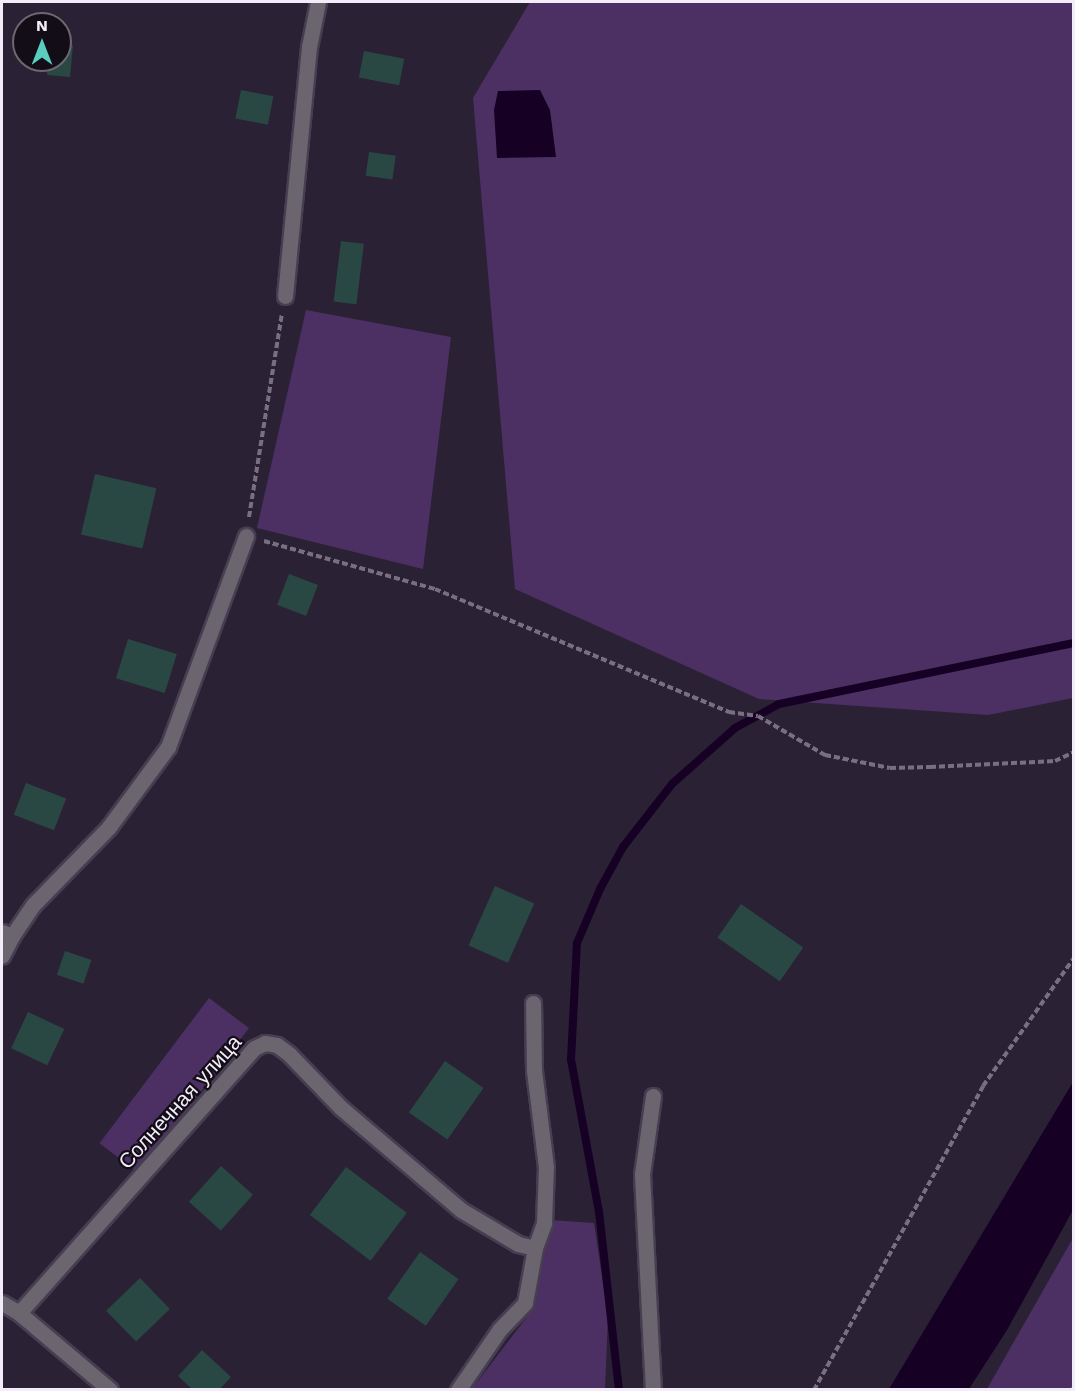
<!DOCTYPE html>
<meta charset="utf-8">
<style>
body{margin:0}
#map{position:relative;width:1075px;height:1391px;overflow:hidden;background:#2b2135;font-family:"Work Sans",sans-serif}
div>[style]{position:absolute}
.green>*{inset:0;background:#4c3063;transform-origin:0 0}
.water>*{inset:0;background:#160125}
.stream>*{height:8px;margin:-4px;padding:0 4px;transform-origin:4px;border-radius:4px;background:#160125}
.building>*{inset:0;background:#294843;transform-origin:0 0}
.path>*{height:4px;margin-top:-2px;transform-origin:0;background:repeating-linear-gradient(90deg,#787081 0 6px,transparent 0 9px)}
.roads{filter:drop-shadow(2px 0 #473e51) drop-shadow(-2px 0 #473e51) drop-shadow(0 2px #473e51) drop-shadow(0 -2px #473e51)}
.minor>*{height:15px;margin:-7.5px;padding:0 7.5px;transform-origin:7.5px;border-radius:7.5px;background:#6a656f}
span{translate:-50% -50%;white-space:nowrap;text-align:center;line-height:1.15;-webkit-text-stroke:4.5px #120d16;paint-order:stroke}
.street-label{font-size:21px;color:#f3edfa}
.frame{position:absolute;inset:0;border:3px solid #f3edfa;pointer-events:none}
.north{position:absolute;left:12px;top:12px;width:60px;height:60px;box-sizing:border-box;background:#120d16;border:2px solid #6c6771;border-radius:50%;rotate:0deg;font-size:16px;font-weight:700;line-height:24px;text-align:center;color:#f3edfa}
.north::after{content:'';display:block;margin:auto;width:21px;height:27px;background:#5acebe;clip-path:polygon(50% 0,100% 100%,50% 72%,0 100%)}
</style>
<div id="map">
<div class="green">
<i style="clip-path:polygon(530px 2px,1073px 2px,1073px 698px,988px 715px,759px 699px,515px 589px,473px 98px)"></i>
<i style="clip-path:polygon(306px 310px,451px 337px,423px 569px,257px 528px)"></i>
<i style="left:209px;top:998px;width:50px;height:182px;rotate:37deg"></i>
<i style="clip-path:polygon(550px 1220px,594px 1223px,608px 1317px,605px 1389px,471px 1390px,533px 1309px)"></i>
<i style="clip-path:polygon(1073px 1238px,1073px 1389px,987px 1389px)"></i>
</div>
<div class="water">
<i style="clip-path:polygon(540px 90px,550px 110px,556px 157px,497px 158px,494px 110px,498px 91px)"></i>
<i style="clip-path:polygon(1073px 1082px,1073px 1210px,1007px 1330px,969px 1389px,889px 1389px)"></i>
</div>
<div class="stream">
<i style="left:619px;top:1390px;width:179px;rotate:-96.4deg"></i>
<i style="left:599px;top:1212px;width:155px;rotate:-100.4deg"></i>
<i style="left:571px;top:1060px;width:117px;rotate:-87.1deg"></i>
<i style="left:577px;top:943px;width:59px;rotate:-66.9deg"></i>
<i style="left:600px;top:889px;width:48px;rotate:-61.3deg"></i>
<i style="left:623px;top:847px;width:80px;rotate:-52.1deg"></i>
<i style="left:672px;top:784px;width:84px;rotate:-41.6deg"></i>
<i style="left:735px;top:728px;width:50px;rotate:-28.6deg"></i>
<i style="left:779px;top:704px;width:301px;rotate:-11.7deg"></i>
</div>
<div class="building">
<i style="clip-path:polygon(60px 43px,73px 45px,70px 77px,47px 75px,48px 60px,60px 60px)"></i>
<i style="left:364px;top:51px;width:41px;height:27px;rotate:11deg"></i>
<i style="left:241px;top:90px;width:33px;height:29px;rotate:11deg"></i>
<i style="left:369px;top:152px;width:27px;height:24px;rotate:8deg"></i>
<i style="left:341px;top:241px;width:23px;height:61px;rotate:7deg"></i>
<i style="left:95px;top:474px;width:63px;height:62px;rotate:13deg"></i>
<i style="left:289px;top:574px;width:31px;height:33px;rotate:21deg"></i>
<i style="left:128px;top:639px;width:51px;height:41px;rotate:17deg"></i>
<i style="left:26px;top:783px;width:43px;height:34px;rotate:21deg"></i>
<i style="left:495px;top:886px;width:43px;height:65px;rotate:24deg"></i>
<i style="left:741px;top:904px;width:76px;height:41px;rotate:35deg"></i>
<i style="left:65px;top:951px;width:28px;height:25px;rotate:19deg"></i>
<i style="left:28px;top:1012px;width:40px;height:40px;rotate:25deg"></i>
<i style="left:445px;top:1061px;width:47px;height:63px;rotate:35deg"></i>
<i style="left:221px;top:1166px;width:43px;height:48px;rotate:42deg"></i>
<i style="left:346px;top:1167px;width:76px;height:60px;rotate:37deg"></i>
<i style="left:420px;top:1252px;width:47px;height:57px;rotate:35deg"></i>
<i style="left:140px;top:1278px;width:43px;height:47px;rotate:46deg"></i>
<i style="clip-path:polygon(202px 1350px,231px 1377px,219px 1390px,193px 1390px,178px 1376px)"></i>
</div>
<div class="path">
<i style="left:249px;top:517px;width:206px;rotate:-80.8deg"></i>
<i style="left:264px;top:541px;width:178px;rotate:15.7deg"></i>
<i style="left:435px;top:589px;width:319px;rotate:22.7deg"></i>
<i style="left:729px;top:712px;width:29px;rotate:8deg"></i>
<i style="left:758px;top:716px;width:78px;rotate:30.2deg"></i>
<i style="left:825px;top:755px;width:66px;rotate:11.3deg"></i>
<i style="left:890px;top:768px;width:40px;rotate:-1.4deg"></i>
<i style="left:930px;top:767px;width:125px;rotate:-2.7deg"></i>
<i style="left:1055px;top:761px;width:21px;rotate:-25deg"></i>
<i style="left:814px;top:1390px;width:348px;rotate:-60.9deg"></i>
<i style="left:983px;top:1086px;width:157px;rotate:-54.6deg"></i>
<i style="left:1072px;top:1390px;width:4px;rotate:-56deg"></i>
</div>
<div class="roads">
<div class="minor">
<i style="left:285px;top:296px;width:250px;rotate:-84.5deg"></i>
<i style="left:309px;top:47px;width:46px;rotate:-78.7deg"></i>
<i style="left:2px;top:932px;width:11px;rotate:22deg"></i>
<i style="left:12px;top:936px;width:22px;rotate:117deg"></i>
<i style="left:12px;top:936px;width:37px;rotate:-56deg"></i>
<i style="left:33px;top:905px;width:109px;rotate:-45.7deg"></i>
<i style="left:109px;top:827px;width:99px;rotate:-53.6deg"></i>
<i style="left:168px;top:747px;width:225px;rotate:-69.7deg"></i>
<i style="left:653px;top:1096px;width:79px;rotate:98deg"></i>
<i style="left:642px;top:1174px;width:216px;rotate:87.1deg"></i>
<i style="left:2px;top:1303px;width:20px;rotate:30deg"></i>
<i style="left:19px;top:1313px;width:119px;rotate:40.2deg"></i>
<i style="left:19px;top:1313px;width:354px;rotate:-48.4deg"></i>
<i style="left:254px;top:1048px;width:12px;rotate:-24deg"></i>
<i style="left:265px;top:1043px;width:12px;rotate:9deg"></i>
<i style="left:277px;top:1045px;width:15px;rotate:37deg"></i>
<i style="left:289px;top:1054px;width:74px;rotate:46.1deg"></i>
<i style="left:340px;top:1107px;width:159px;rotate:40.4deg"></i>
<i style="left:461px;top:1210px;width:66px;rotate:30.8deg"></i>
<i style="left:518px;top:1244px;width:17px;rotate:13deg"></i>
<i style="left:458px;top:1390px;width:74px;rotate:-55.5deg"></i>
<i style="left:500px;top:1329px;width:36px;rotate:-46deg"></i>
<i style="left:525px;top:1303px;width:56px;rotate:-79.7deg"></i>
<i style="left:535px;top:1248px;width:27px;rotate:-70deg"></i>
<i style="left:544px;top:1223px;width:56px;rotate:-88deg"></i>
<i style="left:546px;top:1167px;width:97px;rotate:-97.1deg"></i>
<i style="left:534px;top:1071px;width:68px;rotate:-90.8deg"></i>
</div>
</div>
<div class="street-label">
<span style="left:180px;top:1102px;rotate:-48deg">Солнечная улица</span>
</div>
<div class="frame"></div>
<div class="north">N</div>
</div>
